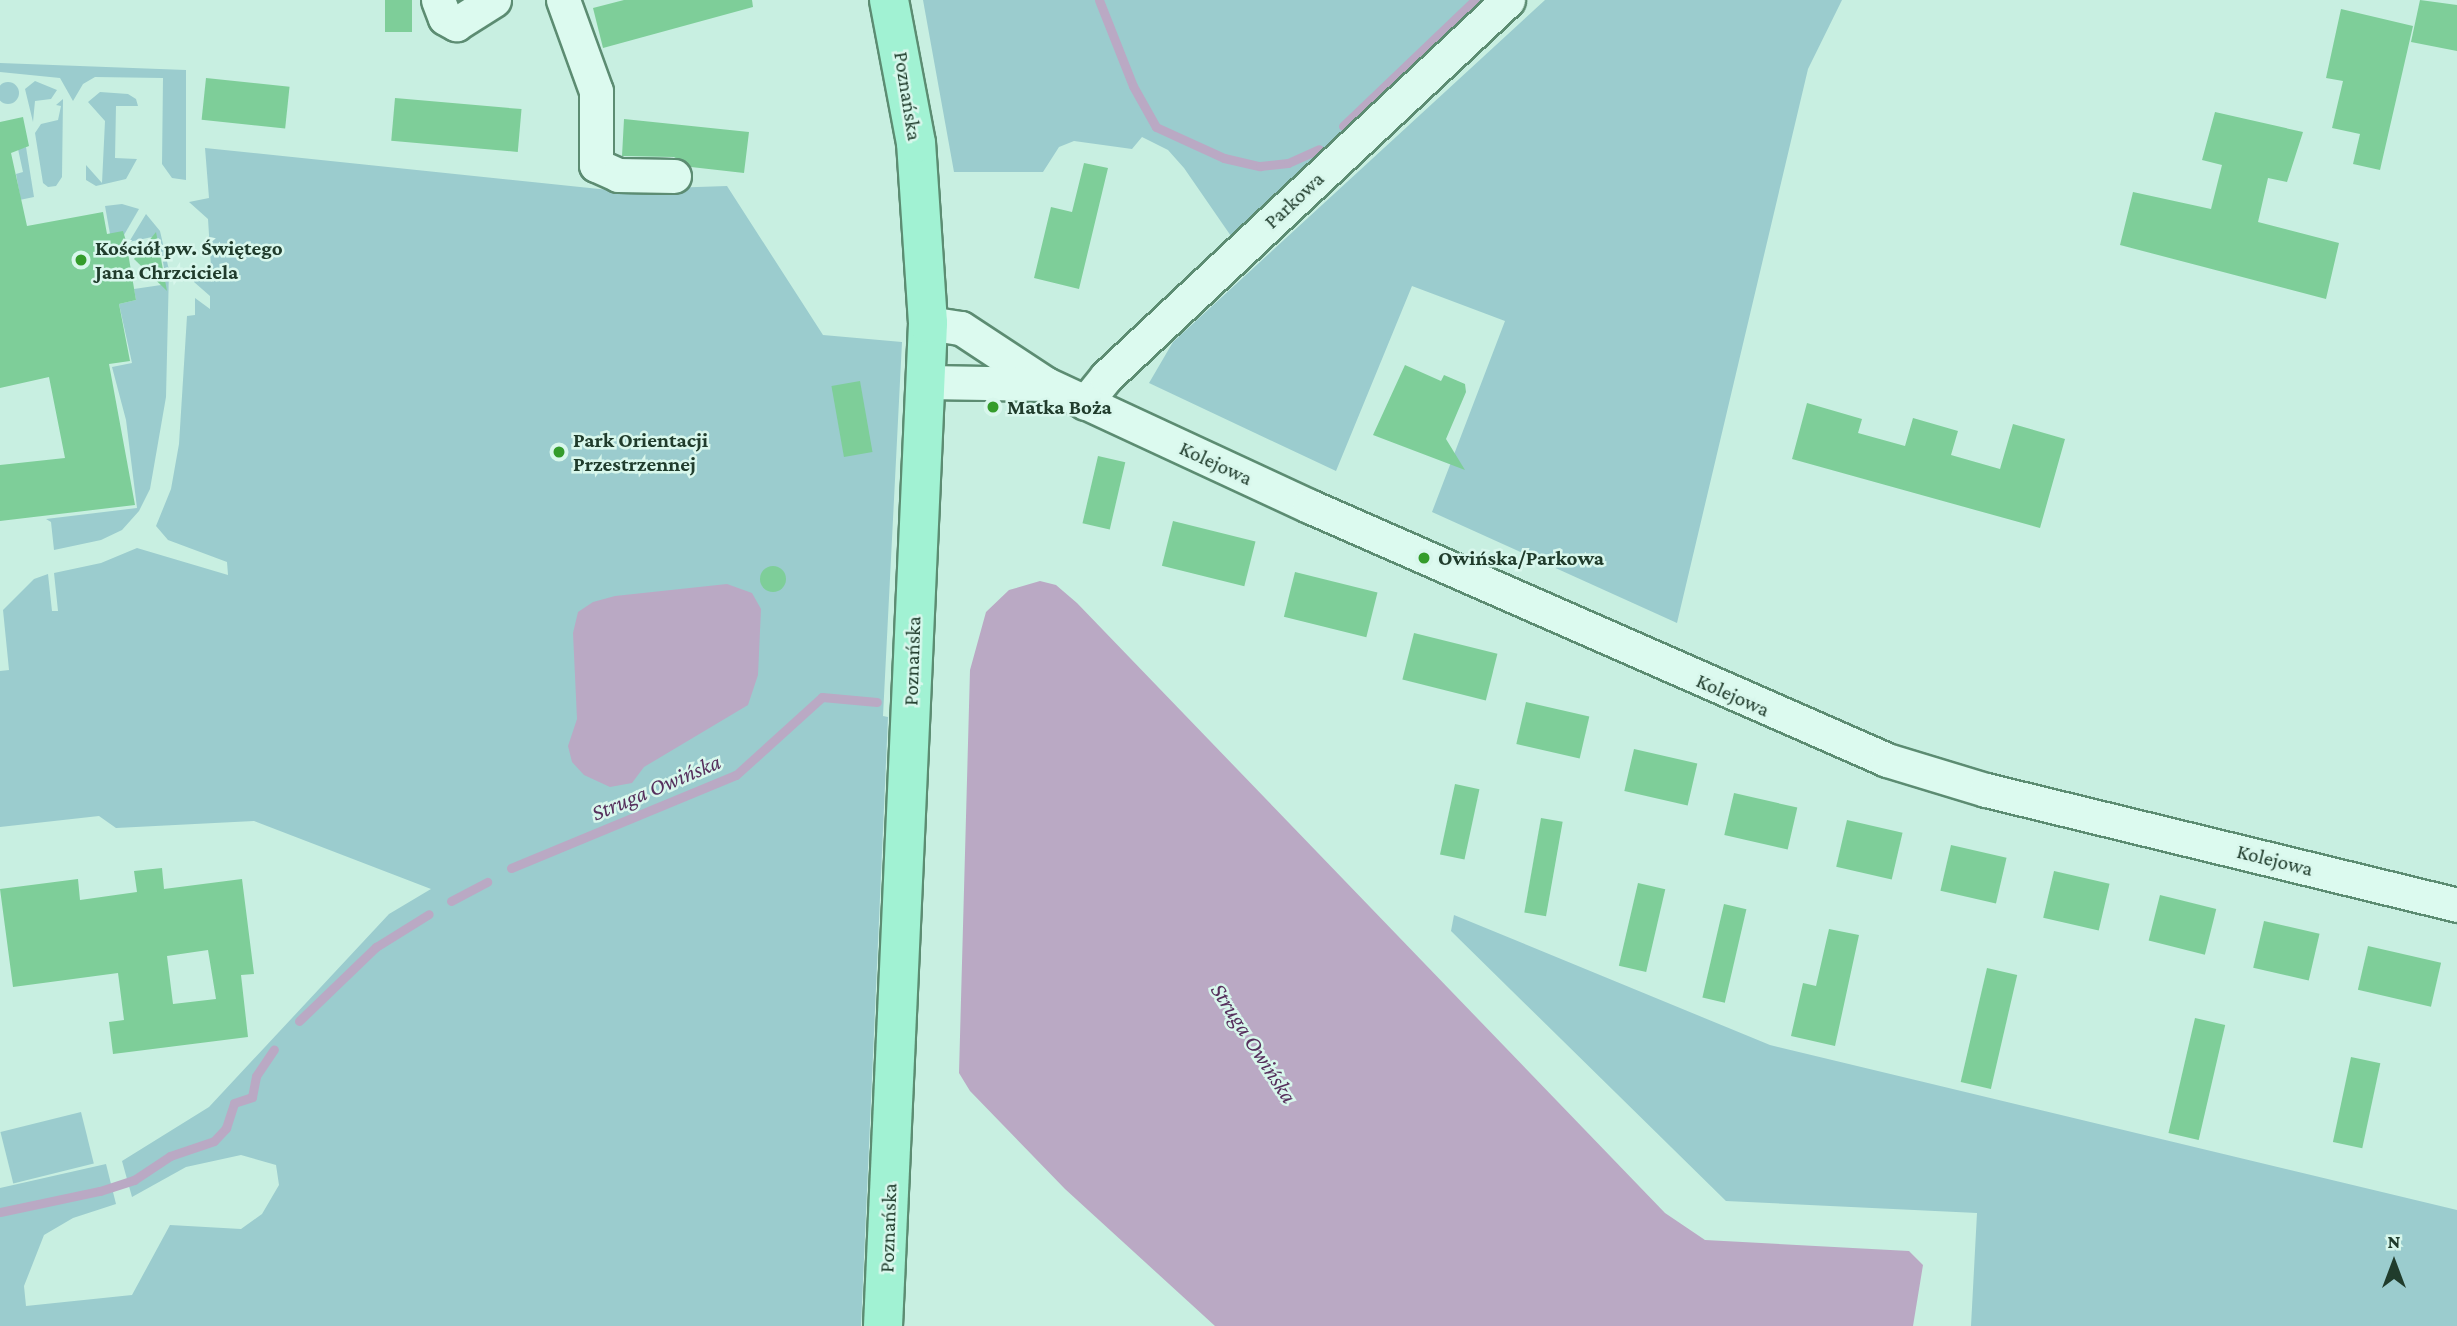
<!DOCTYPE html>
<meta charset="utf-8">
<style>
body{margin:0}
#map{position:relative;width:2457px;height:1326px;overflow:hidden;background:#c8efe1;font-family:"Crimson Pro",serif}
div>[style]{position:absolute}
.green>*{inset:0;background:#9bccce;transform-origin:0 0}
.round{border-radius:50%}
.water>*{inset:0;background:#baa9c4}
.stream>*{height:9px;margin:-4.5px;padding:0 4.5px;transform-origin:4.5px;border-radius:4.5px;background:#baa9c4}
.building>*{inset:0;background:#7ece99;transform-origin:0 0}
.roads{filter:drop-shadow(2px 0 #5c8c72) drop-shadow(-2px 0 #5c8c72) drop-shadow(0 2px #5c8c72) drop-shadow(0 -2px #5c8c72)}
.minor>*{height:33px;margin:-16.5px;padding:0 16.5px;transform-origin:16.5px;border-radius:16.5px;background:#dcfaef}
.major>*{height:38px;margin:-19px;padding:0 19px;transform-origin:19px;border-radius:19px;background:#a1f2d3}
.dots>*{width:19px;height:19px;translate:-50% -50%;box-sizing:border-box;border:4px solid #d8f7ec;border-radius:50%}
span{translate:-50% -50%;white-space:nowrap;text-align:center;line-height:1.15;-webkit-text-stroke:5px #d8f7ec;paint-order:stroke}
.street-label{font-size:21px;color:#203c2c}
.poi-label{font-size:21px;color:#203c2c;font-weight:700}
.left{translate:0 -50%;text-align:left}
.water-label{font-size:23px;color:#562f5c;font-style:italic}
.north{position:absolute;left:2359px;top:1228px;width:70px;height:70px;-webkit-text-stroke:5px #d8f7ec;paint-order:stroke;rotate:0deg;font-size:19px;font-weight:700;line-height:28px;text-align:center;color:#203c2c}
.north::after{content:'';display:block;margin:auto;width:24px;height:32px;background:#203c2c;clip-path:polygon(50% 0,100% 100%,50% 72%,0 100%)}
</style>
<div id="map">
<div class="green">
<i style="clip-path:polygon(923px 0,1489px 0,1233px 239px,1184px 168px,1168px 150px,1142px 137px,1132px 149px,1074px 141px,1059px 147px,1043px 172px,954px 172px)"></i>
<i style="clip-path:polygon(1545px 0,1842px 0,1808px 69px,1677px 623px,1432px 512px,1505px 321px,1412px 286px,1336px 471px,1149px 383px,1173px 342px)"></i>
<i style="clip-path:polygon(0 63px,186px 70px,186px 180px,172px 178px,162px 164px,163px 78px,95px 77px,83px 84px,73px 101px,60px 78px,0 72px)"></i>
<i style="clip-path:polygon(35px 81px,57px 90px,51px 99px,35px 101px,33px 122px,25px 89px)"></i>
<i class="round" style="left:-3px;top:82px;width:22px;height:22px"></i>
<i style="clip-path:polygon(100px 92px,128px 94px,136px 99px,138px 106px,116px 106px,115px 158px,137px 159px,126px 179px,96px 186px,86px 180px,86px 165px,102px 183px,105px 121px,88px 102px)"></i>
<i style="clip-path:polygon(63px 99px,62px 177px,56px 186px,48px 187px,43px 183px,35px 133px,41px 124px,58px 120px,61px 106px,56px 105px)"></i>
<i style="clip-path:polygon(26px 147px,34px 197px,0 204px,20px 196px,16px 174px,23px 172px,18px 149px)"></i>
<i style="clip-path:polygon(205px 148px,609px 190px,727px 186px,823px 335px,902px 342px,883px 716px,888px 717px,861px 1326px,0 1326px,0 1188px,106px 1164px,116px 1204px,73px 1218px,44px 1235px,24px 1286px,26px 1306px,132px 1295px,170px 1225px,241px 1229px,262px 1214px,279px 1185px,276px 1165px,241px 1155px,186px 1167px,132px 1197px,122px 1161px,209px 1107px,389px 914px,431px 889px,254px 821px,116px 828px,99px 816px,0 827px,0 671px,9px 670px,3px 610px,34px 579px,48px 574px,52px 611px,58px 611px,54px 573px,101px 563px,137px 548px,228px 575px,227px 562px,168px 540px,156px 526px,171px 489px,179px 444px,187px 316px,195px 315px,195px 298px,210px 309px,210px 296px,194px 282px,193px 266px,212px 282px,208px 219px,189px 202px,209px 198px)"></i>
<i style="clip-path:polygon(122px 204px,139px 209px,124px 235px,110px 234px,105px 206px)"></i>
<i style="clip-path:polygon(146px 214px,160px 231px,169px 270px,166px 397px,150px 489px,139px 511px,122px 530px,101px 540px,54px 550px,51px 522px,46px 519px,137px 508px,126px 420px,112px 367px,132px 363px,119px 304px,136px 300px,134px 289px,161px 285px,166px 278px,159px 241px,152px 237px,129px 242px)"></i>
<i style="clip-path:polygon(1454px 915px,1770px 1045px,2457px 1210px,2457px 1326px,1971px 1326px,1977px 1213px,1726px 1201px,1451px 931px)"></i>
<i style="left:81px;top:1112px;width:53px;height:83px;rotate:76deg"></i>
</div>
<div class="water">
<i style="clip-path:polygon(1040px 581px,1056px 585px,1077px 603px,1665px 1213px,1705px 1240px,1909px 1251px,1923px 1265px,1913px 1326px,1215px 1326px,1065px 1189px,970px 1091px,959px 1073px,970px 670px,986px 612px,1009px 590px)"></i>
<i style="clip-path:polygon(727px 584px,752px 593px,761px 609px,758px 675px,748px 705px,644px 767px,632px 783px,610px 787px,584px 775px,572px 762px,568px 746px,577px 719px,573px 633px,578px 612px,593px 602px,615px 596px)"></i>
</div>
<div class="stream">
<i style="left:1099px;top:0;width:92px;rotate:68.4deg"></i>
<i style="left:1133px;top:86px;width:47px;rotate:60.7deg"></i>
<i style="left:1156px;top:127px;width:75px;rotate:24.5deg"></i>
<i style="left:1224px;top:158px;width:37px;rotate:13deg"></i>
<i style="left:1260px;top:166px;width:28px;rotate:-6deg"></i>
<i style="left:1288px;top:163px;width:34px;rotate:-24deg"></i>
<i style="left:1343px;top:126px;width:182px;rotate:-43.7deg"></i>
<i style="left:511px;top:868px;width:243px;rotate:-22.5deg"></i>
<i style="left:736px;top:775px;width:116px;rotate:-42.2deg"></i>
<i style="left:822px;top:697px;width:55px;rotate:5.2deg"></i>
<i style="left:451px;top:901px;width:41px;rotate:-27.8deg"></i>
<i style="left:299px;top:1021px;width:107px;rotate:-43.9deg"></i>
<i style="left:376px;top:947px;width:62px;rotate:-31.9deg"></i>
<i style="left:0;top:1212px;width:102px;rotate:-11.9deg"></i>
<i style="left:100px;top:1191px;width:36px;rotate:-18deg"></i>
<i style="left:134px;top:1180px;width:43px;rotate:-33.7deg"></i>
<i style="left:170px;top:1156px;width:46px;rotate:-18.8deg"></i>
<i style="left:214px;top:1141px;width:18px;rotate:-47deg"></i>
<i style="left:226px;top:1128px;width:26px;rotate:-72deg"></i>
<i style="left:234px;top:1103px;width:19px;rotate:-18deg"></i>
<i style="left:252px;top:1097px;width:21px;rotate:-79deg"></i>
<i style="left:256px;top:1076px;width:32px;rotate:-56deg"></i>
</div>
<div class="building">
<i style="left:385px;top:0;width:27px;height:32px"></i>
<i style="clip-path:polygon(624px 0,752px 0,753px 7px,603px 48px,593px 8px)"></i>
<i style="clip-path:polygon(2420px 0,2457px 5px,2457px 51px,2411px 42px)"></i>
<i style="clip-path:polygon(2341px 9px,2413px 26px,2380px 170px,2353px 164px,2360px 134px,2332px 128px,2343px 81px,2326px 78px)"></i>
<i style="left:206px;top:78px;width:84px;height:42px;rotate:6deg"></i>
<i style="left:395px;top:98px;width:127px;height:43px;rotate:5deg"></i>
<i style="clip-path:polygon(2215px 112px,2303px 132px,2287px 182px,2268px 178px,2258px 222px,2339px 243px,2326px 299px,2120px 245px,2133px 192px,2211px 209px,2222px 165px,2202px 160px)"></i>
<i style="clip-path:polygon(23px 117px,29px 146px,11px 153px,27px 226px,103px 212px,107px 234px,123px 231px,126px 241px,136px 300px,119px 304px,130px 361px,109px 364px,135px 505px,0 521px,0 465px,65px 458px,49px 377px,0 388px,0 122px)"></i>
<i style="clip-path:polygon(624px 119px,749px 132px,744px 173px,691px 167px,674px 157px,622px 156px)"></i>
<i style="clip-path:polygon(1084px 163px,1108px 168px,1079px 289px,1034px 278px,1051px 207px,1072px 212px)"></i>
<i style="clip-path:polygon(156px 232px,167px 291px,134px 259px)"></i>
<i style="clip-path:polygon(1405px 365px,1441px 381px,1444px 375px,1465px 384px,1466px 392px,1446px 439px,1465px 470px,1373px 435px)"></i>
<i style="left:860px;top:381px;width:72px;height:29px;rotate:80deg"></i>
<i style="clip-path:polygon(1807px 403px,1862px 419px,1858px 433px,1905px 446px,1913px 418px,1958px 431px,1951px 455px,2000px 469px,2013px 424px,2065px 439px,2040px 528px,1792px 459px)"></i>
<i style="left:1098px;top:456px;width:28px;height:69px;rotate:13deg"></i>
<i style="left:1173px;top:521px;width:85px;height:46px;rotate:14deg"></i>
<i class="round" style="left:760px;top:566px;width:26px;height:26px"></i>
<i style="left:1295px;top:572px;width:85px;height:46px;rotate:14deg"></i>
<i style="left:1414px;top:633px;width:86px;height:48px;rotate:14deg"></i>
<i style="left:1526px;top:702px;width:65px;height:43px;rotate:13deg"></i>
<i style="left:1634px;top:749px;width:65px;height:43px;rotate:13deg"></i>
<i style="left:1455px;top:784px;width:25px;height:72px;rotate:12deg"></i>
<i style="left:1734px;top:793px;width:65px;height:43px;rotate:13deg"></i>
<i style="left:1541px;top:818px;width:22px;height:96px;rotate:10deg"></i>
<i style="left:1847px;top:820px;width:57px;height:48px;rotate:13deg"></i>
<i style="left:1951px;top:845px;width:57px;height:47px;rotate:13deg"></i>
<i style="clip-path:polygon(evenodd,162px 868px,164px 889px,242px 879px,254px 974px,241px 975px,248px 1037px,113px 1054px,109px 1022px,124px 1020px,118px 973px,13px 987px,0 889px,78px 879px,80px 900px,137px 892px,134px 871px,162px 868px,208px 950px,216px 999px,173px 1004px,167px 956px,208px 950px)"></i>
<i style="left:2054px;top:871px;width:57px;height:48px;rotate:13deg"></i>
<i style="left:1638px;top:883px;width:28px;height:85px;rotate:13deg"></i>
<i style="left:2160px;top:895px;width:58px;height:47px;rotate:14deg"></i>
<i style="left:1724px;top:904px;width:23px;height:96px;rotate:13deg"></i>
<i style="left:2264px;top:921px;width:57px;height:48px;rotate:13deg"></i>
<i style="clip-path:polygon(1829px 929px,1859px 935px,1835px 1046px,1791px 1036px,1803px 983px,1816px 986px)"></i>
<i style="left:2368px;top:946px;width:75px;height:45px;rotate:13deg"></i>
<i style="left:1987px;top:968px;width:31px;height:117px;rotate:13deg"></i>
<i style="left:2195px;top:1018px;width:31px;height:118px;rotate:13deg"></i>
<i style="left:2351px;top:1057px;width:30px;height:87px;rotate:12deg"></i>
</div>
<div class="roads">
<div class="minor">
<i style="left:438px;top:0;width:19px;rotate:69deg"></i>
<i style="left:445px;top:18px;width:13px;rotate:29deg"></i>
<i style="left:456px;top:24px;width:45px;rotate:-32.3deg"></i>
<i style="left:563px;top:0;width:97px;rotate:70.1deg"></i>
<i style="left:596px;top:91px;width:74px;rotate:90deg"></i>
<i style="left:596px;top:165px;width:24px;rotate:24deg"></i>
<i style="left:618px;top:175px;width:56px;rotate:1deg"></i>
<i style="left:928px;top:323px;width:33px;rotate:9deg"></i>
<i style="left:961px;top:328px;width:102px;rotate:33.4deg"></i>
<i style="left:1046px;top:384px;width:290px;rotate:24.9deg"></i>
<i style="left:1309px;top:506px;width:631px;rotate:23.72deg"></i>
<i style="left:1887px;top:760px;width:103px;rotate:16.9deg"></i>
<i style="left:1986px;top:790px;width:485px;rotate:13.7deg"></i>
<i style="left:927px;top:382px;width:119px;rotate:1deg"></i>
<i style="left:1085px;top:403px;width:33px;rotate:-51deg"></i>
<i style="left:1106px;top:377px;width:551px;rotate:-43.16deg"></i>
</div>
<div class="major">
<i style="left:883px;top:1326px;width:1004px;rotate:-87.43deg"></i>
<i style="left:928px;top:323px;width:180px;rotate:-93.8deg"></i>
<i style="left:916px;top:143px;width:146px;rotate:-100.7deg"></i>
</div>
</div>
<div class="dots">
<i style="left:81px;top:260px;background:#349c2b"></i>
<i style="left:993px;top:407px;background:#349c2b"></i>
<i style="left:559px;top:452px;background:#349c2b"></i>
<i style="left:1424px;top:558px;background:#349c2b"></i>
</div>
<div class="street-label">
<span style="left:908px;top:96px;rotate:81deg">Poznańska</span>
<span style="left:1294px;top:200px;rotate:-43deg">Parkowa</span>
<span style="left:1216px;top:463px;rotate:25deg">Kolejowa</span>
<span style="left:912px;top:661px;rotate:-88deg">Poznańska</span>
<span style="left:1733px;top:695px;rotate:24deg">Kolejowa</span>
<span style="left:2275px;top:860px;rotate:14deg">Kolejowa</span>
<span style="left:888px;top:1228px;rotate:-88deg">Poznańska</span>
</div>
<div class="poi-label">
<span class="left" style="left:95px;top:260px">Kościół pw. Świętego<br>Jana Chrzciciela</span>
<span class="left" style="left:1007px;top:407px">Matka Boża</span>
<span class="left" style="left:573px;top:452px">Park Orientacji<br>Przestrzennej</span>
<span class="left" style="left:1438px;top:558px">Owińska/Parkowa</span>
</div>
<div class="water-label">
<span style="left:656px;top:787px;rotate:-23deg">Struga Owińska</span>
<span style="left:1254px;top:1043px;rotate:57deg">Struga Owińska</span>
</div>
<div class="north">N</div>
</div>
